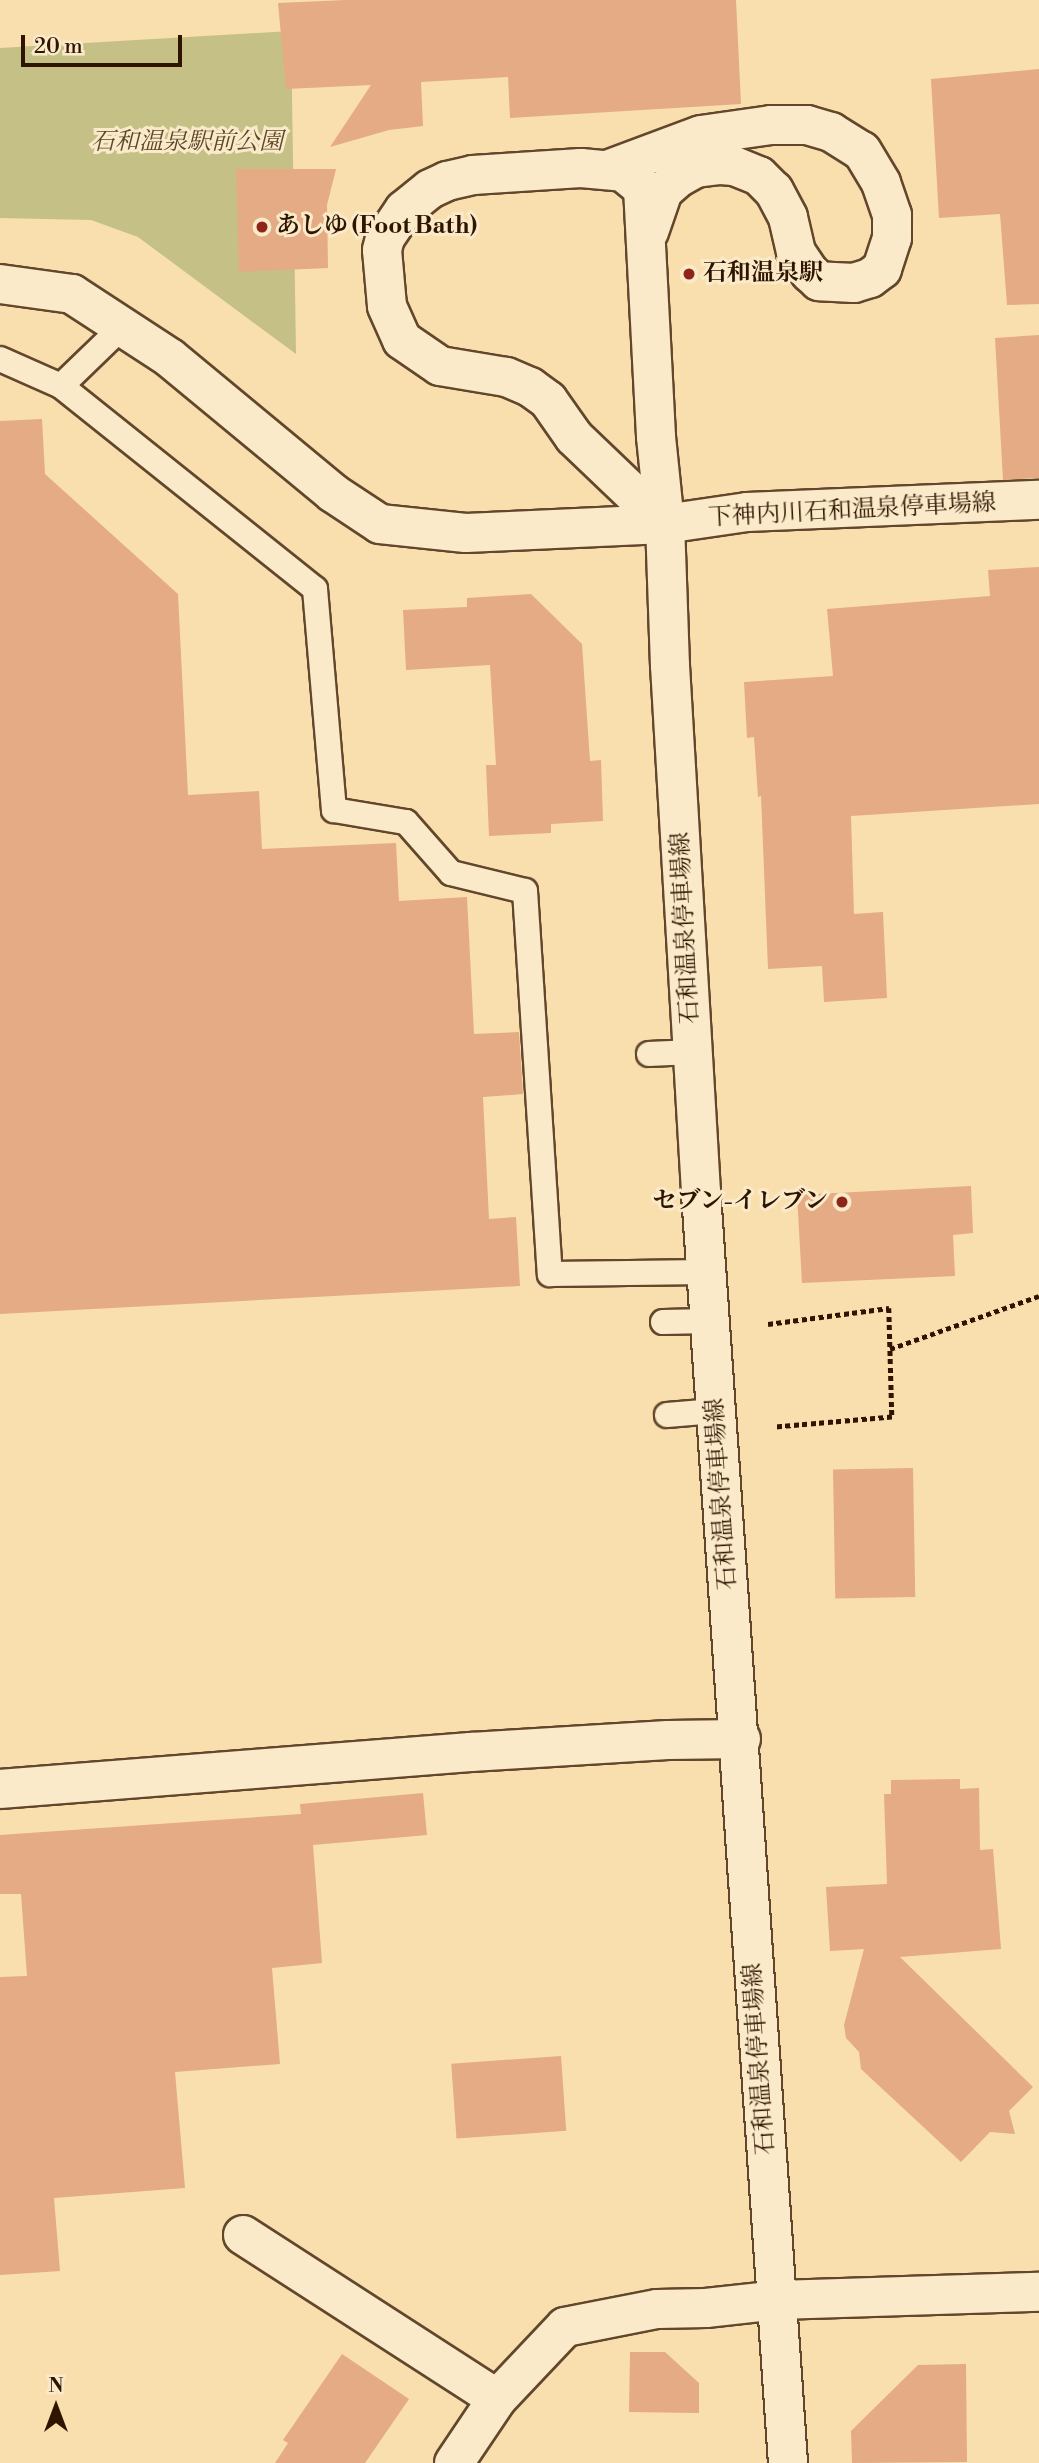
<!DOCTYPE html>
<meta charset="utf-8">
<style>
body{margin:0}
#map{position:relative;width:1039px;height:2463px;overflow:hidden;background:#f9deae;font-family:"Libre Bodoni","Noto Serif JP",serif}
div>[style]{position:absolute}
.green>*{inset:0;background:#c4c086}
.building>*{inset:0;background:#e4ab84;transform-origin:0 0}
.path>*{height:4.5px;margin-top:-2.25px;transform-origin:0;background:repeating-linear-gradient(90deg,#2f1500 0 5px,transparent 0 8.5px)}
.roads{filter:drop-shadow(2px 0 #62472c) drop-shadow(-2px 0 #62472c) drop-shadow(0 2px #62472c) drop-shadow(0 -2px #62472c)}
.service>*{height:24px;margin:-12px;padding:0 12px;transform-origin:12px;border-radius:12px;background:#fbeaca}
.minor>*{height:38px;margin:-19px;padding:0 19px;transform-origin:19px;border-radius:19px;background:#fbeaca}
.tertiary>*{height:38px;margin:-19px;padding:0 19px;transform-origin:19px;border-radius:19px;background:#fbeaca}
.secondary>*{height:38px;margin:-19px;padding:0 19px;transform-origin:19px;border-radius:19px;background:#fbeaca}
.dots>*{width:19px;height:19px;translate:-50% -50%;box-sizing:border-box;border:4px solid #fbeaca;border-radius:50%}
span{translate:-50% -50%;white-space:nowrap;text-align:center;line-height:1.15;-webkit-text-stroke:6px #fbeaca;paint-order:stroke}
.park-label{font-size:24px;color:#5c4828;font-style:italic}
.poi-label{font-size:24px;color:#2f1500;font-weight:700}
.left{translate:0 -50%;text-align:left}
.right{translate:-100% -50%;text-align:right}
.street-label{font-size:24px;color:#2f1500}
.north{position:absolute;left:21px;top:2372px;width:70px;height:70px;-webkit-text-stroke:5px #fbeaca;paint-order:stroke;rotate:0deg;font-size:19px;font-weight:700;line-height:28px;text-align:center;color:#2f1500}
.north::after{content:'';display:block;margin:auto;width:24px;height:32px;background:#2f1500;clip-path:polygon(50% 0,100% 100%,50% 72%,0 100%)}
.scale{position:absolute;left:21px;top:35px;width:161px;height:32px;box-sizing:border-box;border:4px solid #2f1500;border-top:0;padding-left:9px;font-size:21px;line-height:24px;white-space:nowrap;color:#2f1500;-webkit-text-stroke:5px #fbeaca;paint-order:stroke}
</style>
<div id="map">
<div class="green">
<i style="clip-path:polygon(291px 31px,296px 354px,138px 237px,91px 220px,0 218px,0 48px)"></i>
</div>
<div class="building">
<i style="clip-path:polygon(346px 0,736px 0,741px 104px,510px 118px,508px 77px,421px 82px,423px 126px,389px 130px,330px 147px,371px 85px,286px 89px,278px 3px)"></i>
<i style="clip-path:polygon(1039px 69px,1039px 304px,1007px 305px,1000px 214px,939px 218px,931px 79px)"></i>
<i style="clip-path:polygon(236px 169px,336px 169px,327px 205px,328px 268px,239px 272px)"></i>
<i style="clip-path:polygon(1039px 335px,1039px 478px,1003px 480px,995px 338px)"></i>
<i style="clip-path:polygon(42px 419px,45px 474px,178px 594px,188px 795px,259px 791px,262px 849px,396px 843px,399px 901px,467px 897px,474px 1034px,519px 1032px,523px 1094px,483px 1097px,489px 1219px,516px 1217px,520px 1286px,0 1314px,0 421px)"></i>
<i style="clip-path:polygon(1039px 567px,1039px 804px,851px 816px,854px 914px,883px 912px,887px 998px,824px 1002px,822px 966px,768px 969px,761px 796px,758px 797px,754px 737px,747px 738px,744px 682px,833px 676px,827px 609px,990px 596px,988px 570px)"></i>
<i style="clip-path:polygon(531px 594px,582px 644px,590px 761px,601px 760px,603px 821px,551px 824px,551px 833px,489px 836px,486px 765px,496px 765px,490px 665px,406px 670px,403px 610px,467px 607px,467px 598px)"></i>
<i style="clip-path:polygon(971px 1186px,973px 1233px,953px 1235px,955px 1276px,802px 1283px,797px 1195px)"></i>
<i style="left:913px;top:1468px;width:129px;height:80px;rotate:89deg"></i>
<i style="clip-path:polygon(960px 1779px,960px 1789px,979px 1788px,980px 1850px,993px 1849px,1001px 1949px,900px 1957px,1033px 2087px,1009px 2111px,1015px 2134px,990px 2132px,961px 2162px,861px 2069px,859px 2052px,846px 2038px,844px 2025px,864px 1949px,830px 1951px,826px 1887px,887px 1884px,884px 1794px,891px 1794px,891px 1780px)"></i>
<i style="clip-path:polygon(423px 1793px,427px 1835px,313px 1845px,322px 1963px,272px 1968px,280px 2064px,175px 2072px,185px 2188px,54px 2198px,60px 2271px,0 2275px,0 1977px,27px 1976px,21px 1894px,0 1894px,0 1835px,301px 1814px,300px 1804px)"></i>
<i style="left:561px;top:2056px;width:75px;height:110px;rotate:86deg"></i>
<i style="clip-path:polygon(630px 2352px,665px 2352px,699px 2383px,699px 2413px,629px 2412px)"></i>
<i style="clip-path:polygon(342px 2354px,409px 2399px,365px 2463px,275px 2463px,288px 2443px,283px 2440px)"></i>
<i style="clip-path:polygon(966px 2364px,967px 2462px,852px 2463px,851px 2431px,918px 2365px)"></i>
</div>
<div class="path">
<i style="left:768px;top:1324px;width:122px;rotate:-7.5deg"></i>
<i style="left:889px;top:1308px;width:109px;rotate:88.4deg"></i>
<i style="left:892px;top:1417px;width:117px;rotate:175.1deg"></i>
<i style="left:890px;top:1349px;width:158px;rotate:-19.6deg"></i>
</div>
<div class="roads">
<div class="service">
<i style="left:0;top:359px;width:67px;rotate:23.9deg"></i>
<i style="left:61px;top:386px;width:325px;rotate:38.6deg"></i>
<i style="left:315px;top:589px;width:222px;rotate:85.1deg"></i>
<i style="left:334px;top:810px;width:73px;rotate:9.5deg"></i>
<i style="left:406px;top:822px;width:68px;rotate:48.6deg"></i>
<i style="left:451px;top:873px;width:76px;rotate:13.7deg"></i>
<i style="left:525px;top:891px;width:384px;rotate:86.3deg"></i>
<i style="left:550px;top:1274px;width:157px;rotate:-0.7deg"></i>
<i style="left:61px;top:386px;width:85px;rotate:-44deg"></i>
<i style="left:649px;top:1054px;width:44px;rotate:-2.6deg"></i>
<i style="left:663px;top:1322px;width:47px;rotate:-1.2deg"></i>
<i style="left:667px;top:1415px;width:48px;rotate:-4.8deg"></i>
</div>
<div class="minor">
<i style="left:581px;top:168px;width:42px;rotate:5.4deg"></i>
<i style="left:623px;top:172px;width:26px;rotate:39deg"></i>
<i style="left:643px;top:188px;width:249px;rotate:87deg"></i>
<i style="left:656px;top:437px;width:87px;rotate:84.1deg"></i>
<i style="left:665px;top:524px;width:126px;rotate:-136.3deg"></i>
<i style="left:574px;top:437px;width:45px;rotate:-125.1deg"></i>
<i style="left:548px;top:400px;width:22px;rotate:-144deg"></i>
<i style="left:530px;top:387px;width:26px;rotate:-157deg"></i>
<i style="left:506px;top:377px;width:67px;rotate:-170.5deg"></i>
<i style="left:440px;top:366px;width:46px;rotate:-145.6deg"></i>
<i style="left:402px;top:340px;width:37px;rotate:-114deg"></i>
<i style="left:387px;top:306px;width:56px;rotate:-95.1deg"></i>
<i style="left:382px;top:250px;width:12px;rotate:-76deg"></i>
<i style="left:385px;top:238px;width:34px;rotate:-56deg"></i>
<i style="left:404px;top:210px;width:33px;rotate:-39deg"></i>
<i style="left:430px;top:189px;width:19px;rotate:-25deg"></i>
<i style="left:447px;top:181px;width:27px;rotate:-13deg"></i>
<i style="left:473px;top:175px;width:108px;rotate:-3.7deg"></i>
<i style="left:607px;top:170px;width:100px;rotate:-20.4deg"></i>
<i style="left:701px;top:135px;width:71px;rotate:-8.1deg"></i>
<i style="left:771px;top:125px;width:36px"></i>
<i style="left:807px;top:125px;width:25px;rotate:16deg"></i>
<i style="left:831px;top:132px;width:36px;rotate:32deg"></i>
<i style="left:862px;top:151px;width:37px;rotate:59deg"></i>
<i style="left:881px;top:183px;width:34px;rotate:71deg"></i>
<i style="left:892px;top:215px;width:23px;rotate:90deg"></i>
<i style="left:892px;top:238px;width:33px;rotate:108deg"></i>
<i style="left:882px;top:269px;width:15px;rotate:143deg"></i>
<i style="left:870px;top:278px;width:17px;rotate:163deg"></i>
<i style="left:854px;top:283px;width:35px;rotate:-177deg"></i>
<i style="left:819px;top:281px;width:12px;rotate:-138deg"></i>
<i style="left:810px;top:273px;width:25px;rotate:-124deg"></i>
<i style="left:796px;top:252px;width:36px;rotate:-103deg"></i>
<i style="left:788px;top:217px;width:30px;rotate:-118deg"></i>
<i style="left:774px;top:191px;width:21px;rotate:-135deg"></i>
<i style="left:759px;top:176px;width:27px;rotate:-158deg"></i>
<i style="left:734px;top:166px;width:14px;rotate:-176deg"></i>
<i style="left:720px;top:165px;width:24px;rotate:173deg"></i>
<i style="left:696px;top:168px;width:21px;rotate:151deg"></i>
<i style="left:678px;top:178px;width:20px;rotate:139deg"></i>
<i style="left:663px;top:191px;width:43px;rotate:108.9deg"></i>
<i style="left:0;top:1789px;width:472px;rotate:-4.5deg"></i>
<i style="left:471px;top:1752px;width:197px;rotate:-3.5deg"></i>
<i style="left:668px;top:1740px;width:73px;rotate:-0.8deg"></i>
<i style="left:243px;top:2235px;width:302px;rotate:32.8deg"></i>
<i style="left:454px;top:2463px;width:77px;rotate:-56.1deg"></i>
<i style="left:497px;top:2399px;width:99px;rotate:-46.6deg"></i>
<i style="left:565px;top:2327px;width:94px;rotate:-11.1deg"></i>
<i style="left:657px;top:2309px;width:49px;rotate:-1.2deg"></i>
<i style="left:706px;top:2308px;width:72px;rotate:-6.3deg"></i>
</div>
<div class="tertiary">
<i style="left:0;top:284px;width:73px;rotate:7.9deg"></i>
<i style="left:72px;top:294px;width:117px;rotate:33.1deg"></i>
<i style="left:170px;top:358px;width:212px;rotate:39.6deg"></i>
<i style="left:333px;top:493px;width:56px;rotate:33.4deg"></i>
<i style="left:380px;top:524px;width:86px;rotate:6deg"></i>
<i style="left:466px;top:533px;width:199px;rotate:-2.6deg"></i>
<i style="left:778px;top:2300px;width:261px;rotate:-1.8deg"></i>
</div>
<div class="secondary">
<i style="left:788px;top:2463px;width:1274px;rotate:-93.92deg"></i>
<i style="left:701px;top:1192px;width:527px;rotate:-93.37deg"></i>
<i style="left:670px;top:666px;width:142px;rotate:-92deg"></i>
<i style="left:665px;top:524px;width:83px;rotate:-8.3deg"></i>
<i style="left:747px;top:512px;width:292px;rotate:-2.4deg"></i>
</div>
</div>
<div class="dots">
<i style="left:262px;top:227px;background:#8f2418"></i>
<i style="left:689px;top:274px;background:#8f2418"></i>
<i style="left:842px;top:1202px;background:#8f2418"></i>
</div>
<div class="park-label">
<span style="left:187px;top:143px">石和温泉駅前公園</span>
</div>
<div class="poi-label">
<span class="left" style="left:276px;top:227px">あしゆ (Foot Bath)</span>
<span class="left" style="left:703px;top:274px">石和温泉駅</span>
<span class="right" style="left:828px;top:1202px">セブン-イレブン</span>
</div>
<div class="street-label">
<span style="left:852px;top:511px;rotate:-3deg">下神内川石和温泉停車場線</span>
<span style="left:686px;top:928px;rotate:-93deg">石和温泉停車場線</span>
<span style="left:722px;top:1494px;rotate:-94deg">石和温泉停車場線</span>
<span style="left:760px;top:2059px;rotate:-94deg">石和温泉停車場線</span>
</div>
<div class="north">N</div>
<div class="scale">20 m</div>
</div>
